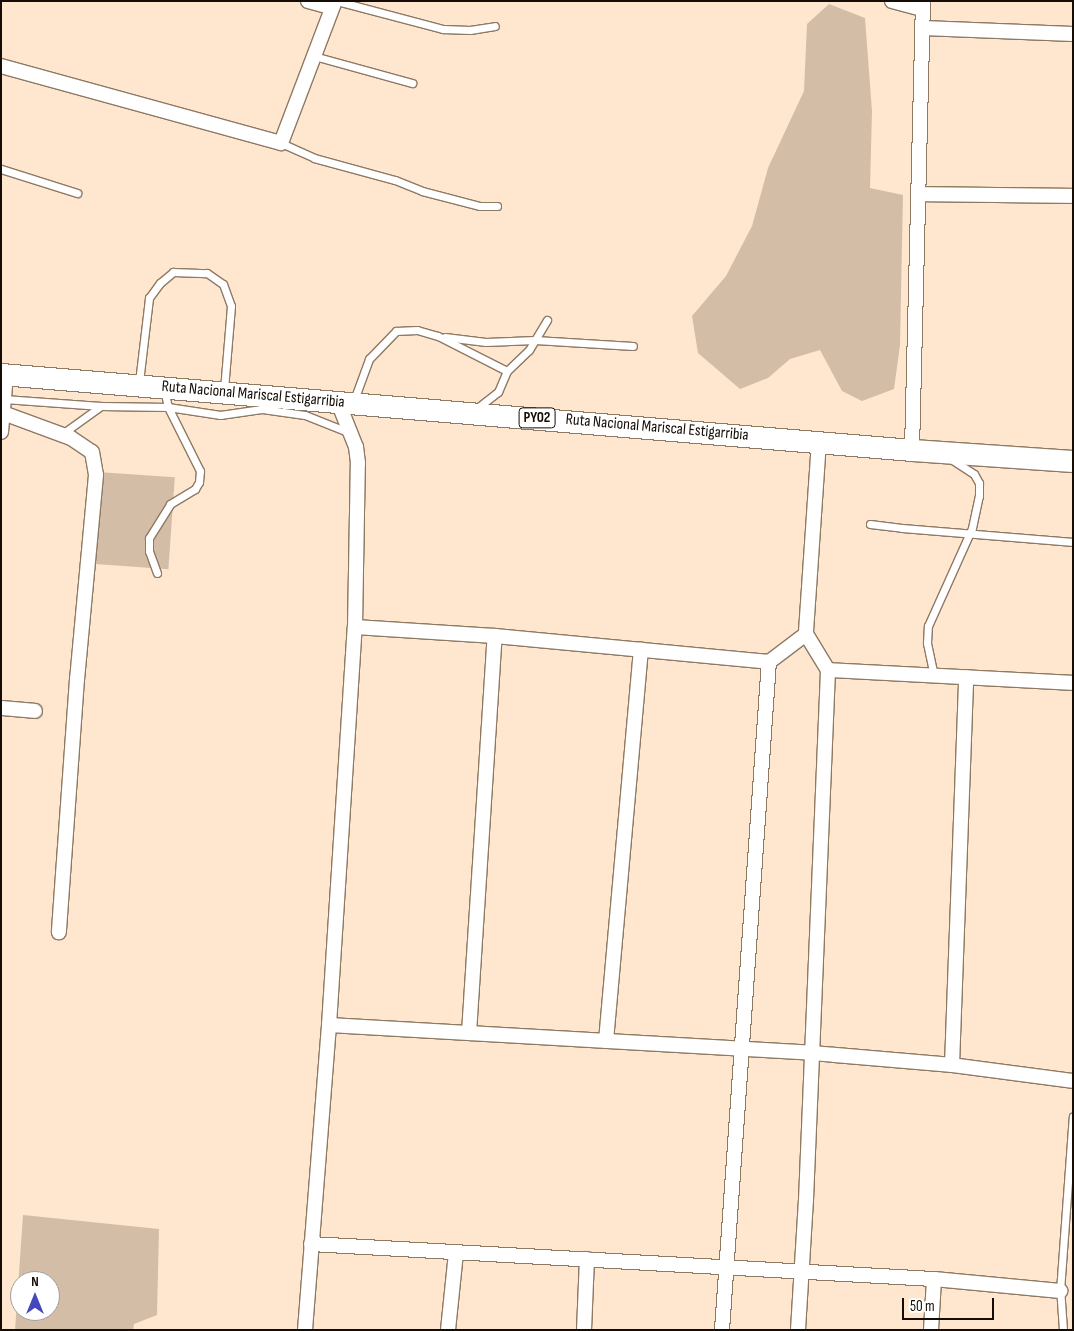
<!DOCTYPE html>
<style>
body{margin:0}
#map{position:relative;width:1074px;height:1331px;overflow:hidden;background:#fee6cf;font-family:"Sofia Sans Condensed",sans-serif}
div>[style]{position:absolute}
.green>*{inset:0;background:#d4bda6;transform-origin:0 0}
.roads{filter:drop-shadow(1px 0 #8e7964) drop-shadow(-1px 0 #8e7964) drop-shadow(0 1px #8e7964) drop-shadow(0 -1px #8e7964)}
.lane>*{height:7px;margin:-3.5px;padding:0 3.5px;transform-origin:3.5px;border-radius:3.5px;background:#fff}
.street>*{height:14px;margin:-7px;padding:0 7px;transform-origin:7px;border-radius:7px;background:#fff}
.primary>*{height:21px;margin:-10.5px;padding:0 10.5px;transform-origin:10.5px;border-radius:10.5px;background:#fff}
span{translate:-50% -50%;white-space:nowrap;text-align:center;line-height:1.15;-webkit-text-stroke:4.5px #fff;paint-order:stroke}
.shield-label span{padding:1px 4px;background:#fff;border:1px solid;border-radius:4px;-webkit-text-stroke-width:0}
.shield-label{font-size:15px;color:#140c05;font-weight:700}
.street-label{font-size:16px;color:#140c05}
.frame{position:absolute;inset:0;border:2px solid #140c05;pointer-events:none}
.north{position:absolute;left:10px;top:1271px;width:50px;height:50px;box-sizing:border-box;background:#fff;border:1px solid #a19e9b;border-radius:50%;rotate:0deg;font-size:14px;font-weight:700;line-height:20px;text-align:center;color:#140c05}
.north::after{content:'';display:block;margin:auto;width:18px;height:22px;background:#4547bc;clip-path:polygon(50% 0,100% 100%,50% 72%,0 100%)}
.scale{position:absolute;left:902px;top:1298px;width:92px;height:22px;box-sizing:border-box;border:2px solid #140c05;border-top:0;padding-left:6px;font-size:15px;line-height:18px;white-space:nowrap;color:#140c05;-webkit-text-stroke:4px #fff;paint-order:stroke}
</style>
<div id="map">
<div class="green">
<i style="clip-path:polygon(829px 4px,865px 18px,872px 111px,870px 188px,903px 195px,900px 345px,894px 389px,862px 401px,842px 391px,820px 350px,790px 359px,768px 378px,740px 389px,698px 353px,692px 316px,726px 276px,752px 226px,768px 168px,804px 91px,807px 24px)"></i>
<i style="left:98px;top:472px;width:77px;height:92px;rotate:4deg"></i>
<i style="clip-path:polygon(evenodd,23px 1215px,159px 1229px,157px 1315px,134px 1324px,133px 1330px,15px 1330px,23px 1215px,20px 1281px,50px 1281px,50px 1311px,20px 1311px,20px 1281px)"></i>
</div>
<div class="roads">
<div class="lane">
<i style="left:337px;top:1px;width:110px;rotate:14.8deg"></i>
<i style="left:443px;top:29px;width:27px;rotate:2deg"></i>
<i style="left:470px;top:30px;width:25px;rotate:-9deg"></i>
<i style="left:314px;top:56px;width:102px;rotate:15.4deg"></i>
<i style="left:281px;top:143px;width:36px;rotate:24deg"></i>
<i style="left:314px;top:158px;width:84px;rotate:15.2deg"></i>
<i style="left:395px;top:180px;width:29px;rotate:22deg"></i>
<i style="left:422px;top:191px;width:60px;rotate:14.5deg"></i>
<i style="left:480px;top:206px;width:17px"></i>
<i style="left:1px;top:169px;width:80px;rotate:17.5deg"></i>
<i style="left:445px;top:337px;width:41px;rotate:7deg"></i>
<i style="left:486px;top:342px;width:49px;rotate:-2.3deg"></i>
<i style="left:535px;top:340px;width:98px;rotate:3.5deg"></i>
<i style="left:139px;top:382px;width:85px;rotate:-83.2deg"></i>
<i style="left:149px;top:298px;width:19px;rotate:-54deg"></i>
<i style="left:160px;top:283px;width:17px;rotate:-40deg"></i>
<i style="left:173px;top:272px;width:34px;rotate:2deg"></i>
<i style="left:207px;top:273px;width:19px;rotate:35deg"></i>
<i style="left:223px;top:284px;width:23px;rotate:70deg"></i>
<i style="left:231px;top:306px;width:84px;rotate:94.8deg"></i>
<i style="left:4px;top:399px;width:97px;rotate:4.1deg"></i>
<i style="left:101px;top:406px;width:67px;rotate:0.9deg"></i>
<i style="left:168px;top:407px;width:53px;rotate:8.7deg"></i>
<i style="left:220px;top:415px;width:42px;rotate:-8.1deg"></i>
<i style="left:262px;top:409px;width:43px;rotate:7.9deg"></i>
<i style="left:305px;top:415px;width:46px;rotate:21.6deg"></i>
<i style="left:354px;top:400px;width:44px;rotate:-69.9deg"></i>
<i style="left:369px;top:359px;width:39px;rotate:-46deg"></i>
<i style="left:396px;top:331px;width:21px;rotate:-3deg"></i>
<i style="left:417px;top:330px;width:22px;rotate:16deg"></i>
<i style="left:438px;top:336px;width:77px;rotate:26.9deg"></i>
<i style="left:476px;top:409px;width:28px;rotate:-38deg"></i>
<i style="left:498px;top:392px;width:23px;rotate:-67deg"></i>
<i style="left:507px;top:371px;width:30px;rotate:-44deg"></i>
<i style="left:529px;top:350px;width:35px;rotate:-59deg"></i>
<i style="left:62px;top:434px;width:48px;rotate:-35.7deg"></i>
<i style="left:870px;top:524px;width:32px;rotate:7deg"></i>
<i style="left:902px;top:528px;width:172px;rotate:4.7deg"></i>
<i style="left:157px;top:573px;width:23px;rotate:-110deg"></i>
<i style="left:149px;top:551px;width:13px;rotate:-90deg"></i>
<i style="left:149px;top:538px;width:40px;rotate:-58deg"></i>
<i style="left:170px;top:504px;width:29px;rotate:-31deg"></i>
<i style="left:195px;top:489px;width:8px;rotate:-60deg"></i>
<i style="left:199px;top:482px;width:11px;rotate:-85deg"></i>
<i style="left:200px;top:471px;width:72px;rotate:-116.6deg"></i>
<i style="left:168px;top:407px;width:17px;rotate:-103deg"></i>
<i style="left:934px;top:676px;width:34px;rotate:-102deg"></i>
<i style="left:927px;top:643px;width:17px;rotate:-87deg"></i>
<i style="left:928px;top:626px;width:107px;rotate:-65.8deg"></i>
<i style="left:972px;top:528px;width:33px;rotate:-78deg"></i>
<i style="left:979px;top:496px;width:13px;rotate:-90deg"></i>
<i style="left:979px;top:483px;width:10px;rotate:-119deg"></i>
<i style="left:974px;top:474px;width:27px;rotate:-147deg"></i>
<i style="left:1063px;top:1330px;width:39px;rotate:-94deg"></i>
<i style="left:1060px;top:1291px;width:175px;rotate:-85.8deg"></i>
</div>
<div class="street">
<i style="left:308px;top:1px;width:24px;rotate:15deg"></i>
<i style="left:892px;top:1px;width:31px;rotate:15deg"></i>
<i style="left:923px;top:28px;width:150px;rotate:2.3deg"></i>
<i style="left:1px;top:66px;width:290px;rotate:15.4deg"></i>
<i style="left:281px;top:143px;width:152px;rotate:-69.2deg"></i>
<i style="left:918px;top:194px;width:155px;rotate:0.7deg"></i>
<i style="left:3px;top:413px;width:72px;rotate:20.2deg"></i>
<i style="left:71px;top:438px;width:25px;rotate:34deg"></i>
<i style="left:92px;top:452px;width:23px;rotate:80deg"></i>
<i style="left:96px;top:475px;width:205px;rotate:95.3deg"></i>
<i style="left:77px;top:679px;width:254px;rotate:94.1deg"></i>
<i style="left:1px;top:432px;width:57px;rotate:-85deg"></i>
<i style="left:819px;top:441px;width:193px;rotate:93.9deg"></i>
<i style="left:806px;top:634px;width:42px;rotate:58.6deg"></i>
<i style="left:828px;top:670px;width:245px;rotate:3deg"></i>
<i style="left:912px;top:450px;width:449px;rotate:-88.6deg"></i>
<i style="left:355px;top:627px;width:140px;rotate:3.7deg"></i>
<i style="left:495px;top:636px;width:275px;rotate:5.4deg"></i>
<i style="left:769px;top:662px;width:46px;rotate:-37.1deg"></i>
<i style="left:1px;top:708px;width:34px;rotate:5deg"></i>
<i style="left:329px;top:1025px;width:484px;rotate:3.3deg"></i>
<i style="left:812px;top:1053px;width:141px;rotate:4.9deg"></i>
<i style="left:952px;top:1065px;width:122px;rotate:7.5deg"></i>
<i style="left:469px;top:1033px;width:398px;rotate:-86.3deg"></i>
<i style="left:606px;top:1041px;width:393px;rotate:-84.9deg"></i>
<i style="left:952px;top:1065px;width:388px;rotate:-87.9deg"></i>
<i style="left:311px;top:1244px;width:624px;rotate:3.22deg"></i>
<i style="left:934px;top:1279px;width:127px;rotate:5.4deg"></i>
<i style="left:305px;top:1330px;width:306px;rotate:-85.5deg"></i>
<i style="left:329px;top:1025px;width:399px;rotate:-86.3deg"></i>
<i style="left:355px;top:627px;width:164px;rotate:-89deg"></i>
<i style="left:358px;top:463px;width:16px;rotate:-97deg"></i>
<i style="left:356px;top:447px;width:48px;rotate:-111.8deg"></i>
<i style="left:448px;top:1330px;width:78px;rotate:-84.1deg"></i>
<i style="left:584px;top:1330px;width:71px;rotate:-87.6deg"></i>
<i style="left:722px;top:1330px;width:670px;rotate:-85.98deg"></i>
<i style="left:798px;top:1330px;width:130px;rotate:-86.5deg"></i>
<i style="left:806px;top:1200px;width:530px;rotate:-87.62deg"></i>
<i style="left:931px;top:1330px;width:51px;rotate:-86.6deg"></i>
</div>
<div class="primary">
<i style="left:1px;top:374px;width:914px;rotate:4.77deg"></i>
<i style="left:912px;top:450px;width:161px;rotate:3.9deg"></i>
</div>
</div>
<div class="shield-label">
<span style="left:537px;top:418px">PY02</span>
</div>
<div class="street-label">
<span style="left:253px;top:395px;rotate:5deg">Ruta Nacional Mariscal Estigarribia</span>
<span style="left:657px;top:428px;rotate:5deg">Ruta Nacional Mariscal Estigarribia</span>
</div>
<div class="frame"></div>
<div class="north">N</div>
<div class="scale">50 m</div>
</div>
